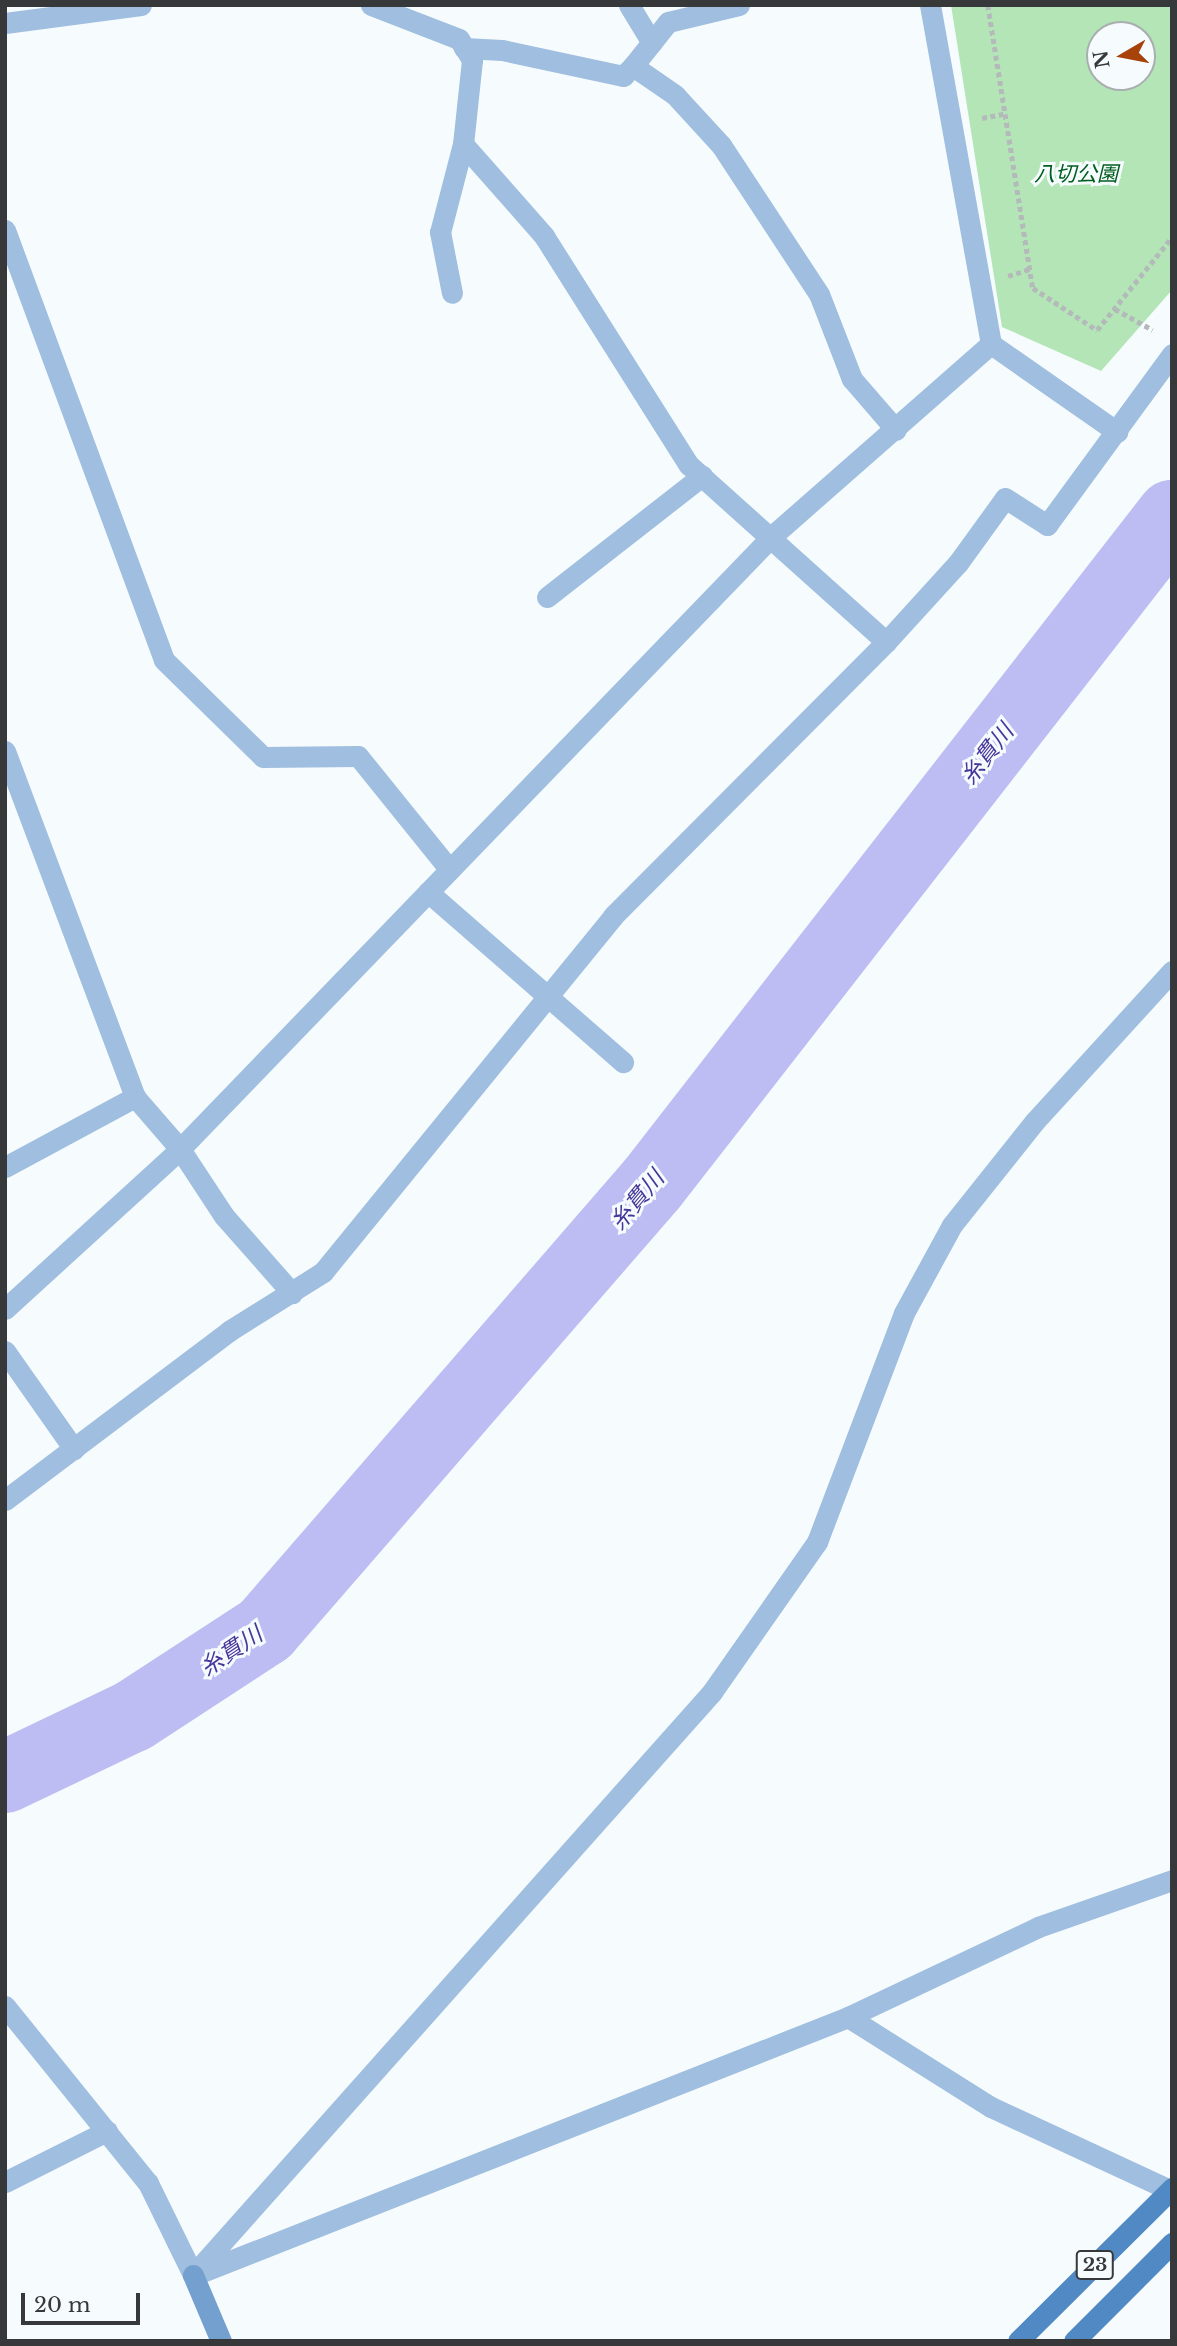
<!DOCTYPE html>
<meta charset="utf-8">
<style>
body{margin:0}
#map{position:relative;width:1177px;height:2346px;overflow:hidden;background:#f6fcfe;font-family:"Libre Baskerville","Noto Sans JP",serif}
div>[style]{position:absolute}
.green>*{inset:0;background:#b3e5b7}
.river>*{height:72px;margin:-36px;padding:0 36px;transform-origin:36px;border-radius:36px;background:#bdbdf3}
.path>*{height:4.5px;margin-top:-2.25px;transform-origin:0;background:repeating-linear-gradient(90deg,#b4b9ba 0 5px,transparent 0 8.5px)}
.street>*{height:21px;margin:-10.5px;padding:0 10.5px;transform-origin:10.5px;border-radius:10.5px;background:#a0bedf}
.secondary>*{height:21px;margin:-10.5px;padding:0 10.5px;transform-origin:10.5px;border-radius:10.5px;background:#73a0cf}
.primary>*{height:21px;margin:-10.5px;padding:0 10.5px;transform-origin:10.5px;border-radius:10.5px;background:#5089c3}
span{translate:-50% -50%;white-space:nowrap;text-align:center;line-height:1.15;-webkit-text-stroke:6px #f6fcfe;paint-order:stroke}
.shield-label span{padding:2px 5px;background:#f6fcfe;border:2px solid;border-radius:5px;-webkit-text-stroke-width:0}
.shield-label{font-size:19px;color:#363839;font-weight:700}
.park-label{font-size:21px;color:#005d1d;font-style:italic}
.water-label{font-size:23px;color:#47379b;font-style:italic}
.frame{position:absolute;inset:0;border:7px solid #363839;pointer-events:none}
.north{position:absolute;left:1086px;top:21px;width:70px;height:70px;box-sizing:border-box;background:#f6fcfe;border:2px solid #a9aeaf;border-radius:50%;rotate:260deg;font-size:19px;font-weight:700;line-height:28px;text-align:center;color:#363839}
.north::after{content:'';display:block;margin:auto;width:24px;height:32px;background:#a6420a;clip-path:polygon(50% 0,100% 100%,50% 72%,0 100%)}
.scale{position:absolute;left:21px;top:2293px;width:119px;height:32px;box-sizing:border-box;border:4px solid #363839;border-top:0;padding-left:9px;font-size:21px;line-height:24px;white-space:nowrap;color:#363839;-webkit-text-stroke:5px #f6fcfe;paint-order:stroke}
</style>
<div id="map">
<div class="green">
<i style="clip-path:polygon(evenodd,951px 5px,1172px 5px,1172px 290px,1101px 371px,1002px 327px,951px 5px,1100px 35px,1142px 35px,1142px 77px,1100px 77px,1100px 35px)"></i>
</div>
<div class="river">
<i style="left:5px;top:1777px;width:142px;rotate:-25.5deg"></i>
<i style="left:133px;top:1716px;width:158px;rotate:-33.1deg"></i>
<i style="left:265px;top:1630px;width:590px;rotate:-49.05deg"></i>
<i style="left:652px;top:1184px;width:847px;rotate:-52.1deg"></i>
</div>
<div class="path">
<i style="left:988px;top:5px;width:287px;rotate:81deg"></i>
<i style="left:1033px;top:288px;width:77px;rotate:33.3deg"></i>
<i style="left:1097px;top:330px;width:119px;rotate:-51.1deg"></i>
<i style="left:982px;top:118px;width:25px;rotate:-11deg"></i>
<i style="left:1008px;top:276px;width:23px;rotate:-18deg"></i>
<i style="left:1115px;top:309px;width:43px;rotate:28.9deg"></i>
</div>
<div class="street">
<i style="left:371px;top:5px;width:94px;rotate:21.1deg"></i>
<i style="left:459px;top:39px;width:25px;rotate:58deg"></i>
<i style="left:472px;top:60px;width:84px;rotate:96.1deg"></i>
<i style="left:463px;top:144px;width:91px;rotate:104.6deg"></i>
<i style="left:440px;top:232px;width:62px;rotate:78.9deg"></i>
<i style="left:629px;top:5px;width:44px;rotate:58.8deg"></i>
<i style="left:739px;top:5px;width:73px;rotate:166.5deg"></i>
<i style="left:668px;top:22px;width:56px;rotate:128.5deg"></i>
<i style="left:633px;top:66px;width:51px;rotate:34.6deg"></i>
<i style="left:675px;top:95px;width:68px;rotate:47.4deg"></i>
<i style="left:721px;top:145px;width:178px;rotate:56.7deg"></i>
<i style="left:819px;top:294px;width:91px;rotate:68.8deg"></i>
<i style="left:852px;top:379px;width:67px;rotate:49.2deg"></i>
<i style="left:930px;top:5px;width:344px;rotate:79.8deg"></i>
<i style="left:991px;top:344px;width:154px;rotate:34.9deg"></i>
<i style="left:5px;top:23px;width:137px;rotate:-7.5deg"></i>
<i style="left:464px;top:48px;width:38px;rotate:3deg"></i>
<i style="left:502px;top:50px;width:124px;rotate:12.1deg"></i>
<i style="left:623px;top:76px;width:14px;rotate:-45deg"></i>
<i style="left:463px;top:144px;width:123px;rotate:48.6deg"></i>
<i style="left:544px;top:236px;width:271px;rotate:57.7deg"></i>
<i style="left:689px;top:465px;width:265px;rotate:41.9deg"></i>
<i style="left:5px;top:230px;width:458px;rotate:69.7deg"></i>
<i style="left:164px;top:660px;width:139px;rotate:44.4deg"></i>
<i style="left:263px;top:757px;width:95px;rotate:-0.6deg"></i>
<i style="left:358px;top:756px;width:146px;rotate:51.1deg"></i>
<i style="left:547px;top:597px;width:197px;rotate:-38deg"></i>
<i style="left:5px;top:751px;width:370px;rotate:69.4deg"></i>
<i style="left:135px;top:1097px;width:69px;rotate:49.1deg"></i>
<i style="left:180px;top:1149px;width:80px;rotate:56.7deg"></i>
<i style="left:224px;top:1216px;width:103px;rotate:48.6deg"></i>
<i style="left:428px;top:892px;width:259px;rotate:41.1deg"></i>
<i style="left:5px;top:1167px;width:148px;rotate:-28.3deg"></i>
<i style="left:5px;top:1309px;width:237px;rotate:-42.4deg"></i>
<i style="left:180px;top:1149px;width:851px;rotate:-46deg"></i>
<i style="left:771px;top:537px;width:293px;rotate:-41.3deg"></i>
<i style="left:5px;top:1351px;width:120px;rotate:54.9deg"></i>
<i style="left:5px;top:1500px;width:281px;rotate:-37deg"></i>
<i style="left:229px;top:1331px;width:111px;rotate:-32.1deg"></i>
<i style="left:323px;top:1272px;width:459px;rotate:-50.8deg"></i>
<i style="left:613px;top:916px;width:387px;rotate:-45.1deg"></i>
<i style="left:886px;top:642px;width:107px;rotate:-47.7deg"></i>
<i style="left:958px;top:563px;width:80px;rotate:-54.1deg"></i>
<i style="left:1005px;top:498px;width:50px;rotate:32.7deg"></i>
<i style="left:1047px;top:525px;width:212px;rotate:-53.8deg"></i>
<i style="left:5px;top:2006px;width:228px;rotate:51.1deg"></i>
<i style="left:148px;top:2183px;width:102px;rotate:63.9deg"></i>
<i style="left:848px;top:2017px;width:169px;rotate:32.2deg"></i>
<i style="left:991px;top:2107px;width:200px;rotate:24.9deg"></i>
<i style="left:5px;top:2182px;width:114px;rotate:-26.6deg"></i>
<i style="left:197px;top:2274px;width:700px;rotate:-21.54deg"></i>
<i style="left:848px;top:2017px;width:210px;rotate:-25.3deg"></i>
<i style="left:1038px;top:1927px;width:142px;rotate:-19.3deg"></i>
<i style="left:193px;top:2275px;width:781px;rotate:-48.32deg"></i>
<i style="left:712px;top:1692px;width:183px;rotate:-55deg"></i>
<i style="left:817px;top:1542px;width:245px;rotate:-69.2deg"></i>
<i style="left:904px;top:1313px;width:100px;rotate:-61.4deg"></i>
<i style="left:952px;top:1225px;width:133px;rotate:-51.4deg"></i>
<i style="left:1035px;top:1121px;width:203px;rotate:-47.6deg"></i>
</div>
<div class="secondary">
<i style="left:193px;top:2275px;width:72px;rotate:67deg"></i>
</div>
<div class="primary">
<i style="left:1018px;top:2341px;width:217px;rotate:-44.8deg"></i>
<i style="left:1074px;top:2341px;width:139px;rotate:-45deg"></i>
</div>
<div class="shield-label">
<span style="left:1095px;top:2265px">23</span>
</div>
<div class="park-label">
<span style="left:1076px;top:174px">八切公園</span>
</div>
<div class="water-label">
<span style="left:987px;top:754px;rotate:-52deg">糸貫川</span>
<span style="left:637px;top:1200px;rotate:-50deg">糸貫川</span>
<span style="left:231px;top:1651px;rotate:-34deg">糸貫川</span>
</div>
<div class="frame"></div>
<div class="north">N</div>
<div class="scale">20 m</div>
</div>
